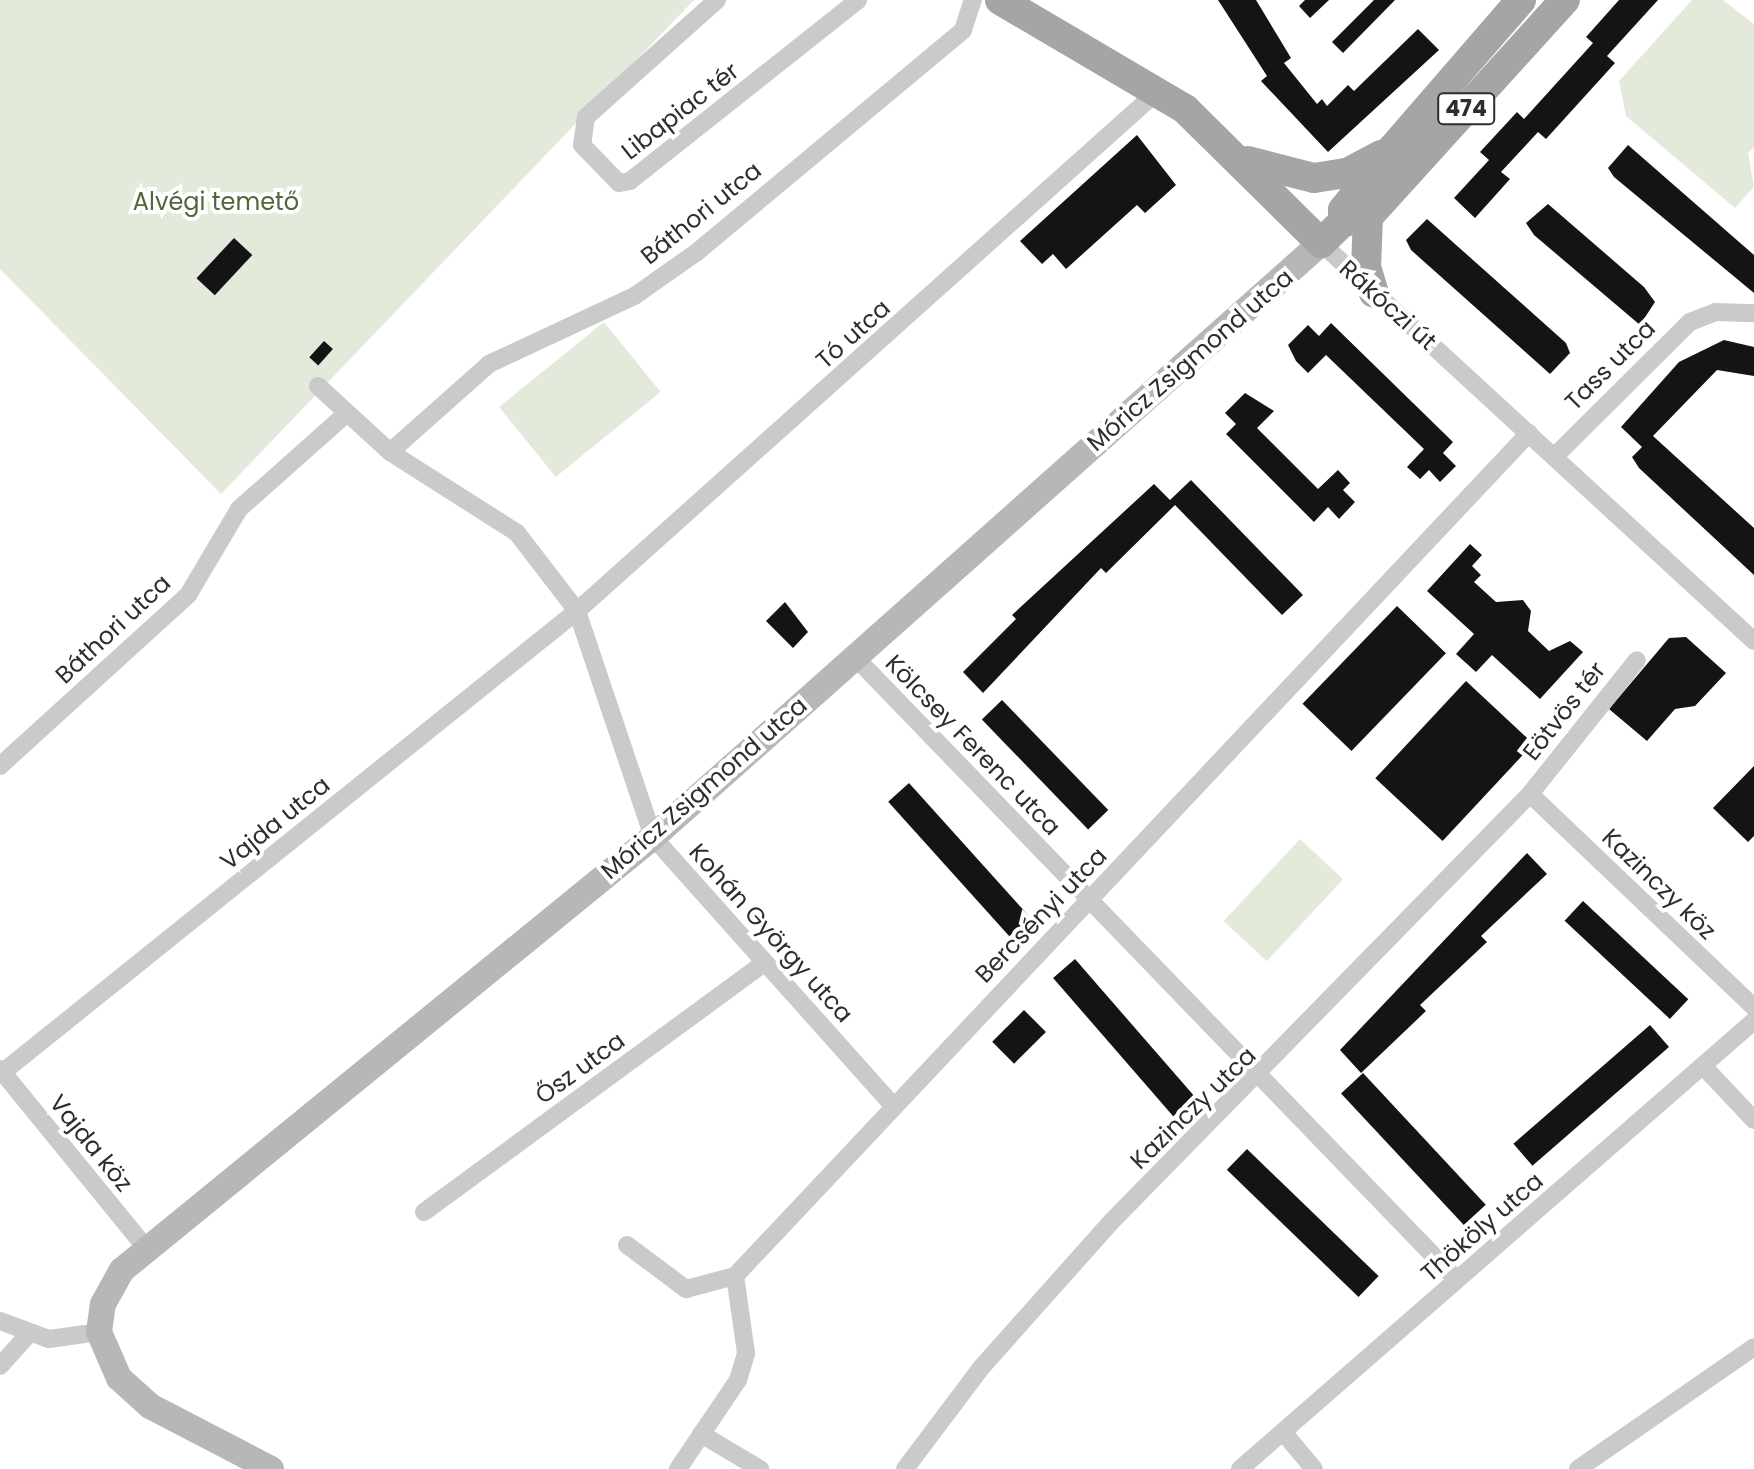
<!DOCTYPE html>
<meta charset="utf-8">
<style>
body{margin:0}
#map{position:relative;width:1754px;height:1469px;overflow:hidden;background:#fff;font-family:Poppins,sans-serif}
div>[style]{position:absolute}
.green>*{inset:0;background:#e4eadb;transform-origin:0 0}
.building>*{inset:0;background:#141414;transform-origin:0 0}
.street>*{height:18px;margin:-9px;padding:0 9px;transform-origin:9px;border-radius:9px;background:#cacaca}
.secondary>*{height:26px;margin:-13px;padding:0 13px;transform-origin:13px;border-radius:13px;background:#b7b7b7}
.primary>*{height:30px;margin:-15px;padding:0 15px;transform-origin:15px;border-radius:15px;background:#a5a5a5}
span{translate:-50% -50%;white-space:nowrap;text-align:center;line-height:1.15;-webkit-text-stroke:8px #fff;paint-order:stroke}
.shield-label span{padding:2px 6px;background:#fff;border:2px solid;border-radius:6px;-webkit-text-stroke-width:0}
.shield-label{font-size:22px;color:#2d2d2d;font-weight:700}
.street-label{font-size:24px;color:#2d2d2d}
.park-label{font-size:24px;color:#52663c}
</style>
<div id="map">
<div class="green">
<i style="clip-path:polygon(0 0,694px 0,221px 494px,0 269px)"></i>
<i style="clip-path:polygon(1692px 0,1723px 0,1754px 24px,1754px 147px,1748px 153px,1754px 187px,1735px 208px,1626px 116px,1619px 81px)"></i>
<i style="left:604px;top:322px;width:90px;height:135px;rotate:51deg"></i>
<i style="left:1300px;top:839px;width:59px;height:112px;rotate:43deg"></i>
</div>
<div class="building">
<i style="clip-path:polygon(1218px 0,1256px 0,1291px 58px,1284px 63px,1317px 104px,1322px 99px,1327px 106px,1348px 85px,1354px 91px,1418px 29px,1439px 50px,1328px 152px,1261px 81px,1267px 76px)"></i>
<i style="clip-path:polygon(1305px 0,1329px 0,1310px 18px,1299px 6px)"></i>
<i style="clip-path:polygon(1374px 0,1395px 0,1343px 53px,1332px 42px)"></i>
<i style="clip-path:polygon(1619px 0,1658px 0,1607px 56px,1615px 63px,1546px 139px,1538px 132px,1501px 172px,1510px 179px,1475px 218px,1454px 198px,1489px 160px,1480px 152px,1517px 112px,1524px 119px,1593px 43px,1586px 37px)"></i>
<i style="clip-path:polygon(1137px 135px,1176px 185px,1145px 213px,1137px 205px,1066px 269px,1053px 254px,1042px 264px,1020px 241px)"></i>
<i style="clip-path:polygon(1628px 145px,1754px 255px,1754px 293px,1614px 177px,1608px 168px)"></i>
<i style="clip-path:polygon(1548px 204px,1644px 287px,1655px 302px,1640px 325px,1534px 235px,1526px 223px)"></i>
<i style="clip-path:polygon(1427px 219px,1566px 343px,1570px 353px,1550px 374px,1411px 250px,1406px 240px)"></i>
<i style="left:234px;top:238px;width:25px;height:55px;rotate:43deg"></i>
<i style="clip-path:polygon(1331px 323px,1453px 442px,1443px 453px,1456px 466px,1440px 482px,1429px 470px,1420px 479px,1407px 467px,1424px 449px,1326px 355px,1308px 373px,1296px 361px,1288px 345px,1308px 325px,1319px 336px)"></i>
<i style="clip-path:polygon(1724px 340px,1754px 347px,1754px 376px,1717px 370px,1653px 436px,1754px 528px,1754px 575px,1639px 468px,1632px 457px,1642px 447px,1621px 427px,1679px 362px)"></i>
<i style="left:324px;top:341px;width:12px;height:22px;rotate:42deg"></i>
<i style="clip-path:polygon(1245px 393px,1274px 411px,1257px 428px,1318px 489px,1338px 470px,1350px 483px,1343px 490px,1355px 502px,1339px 519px,1328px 507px,1314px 522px,1226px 434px,1236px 424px,1225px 413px)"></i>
<i style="clip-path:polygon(1191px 480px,1303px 595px,1282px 615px,1175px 505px,1106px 573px,1101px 568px,983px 693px,963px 672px,1016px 619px,1012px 615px,1154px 484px,1170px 500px)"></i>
<i style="clip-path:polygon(1470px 544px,1482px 555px,1472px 566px,1481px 575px,1474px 582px,1496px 602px,1523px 600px,1531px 611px,1528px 631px,1549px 651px,1570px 641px,1583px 652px,1540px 699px,1492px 655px,1476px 672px,1456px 654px,1474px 634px,1427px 591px)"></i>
<i style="clip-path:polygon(785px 602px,808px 632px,793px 648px,766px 621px)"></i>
<i style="left:1397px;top:606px;width:68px;height:136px;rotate:44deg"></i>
<i style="clip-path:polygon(1686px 637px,1726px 673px,1695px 706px,1675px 709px,1647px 741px,1609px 709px,1669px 638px)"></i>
<i style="left:1466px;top:681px;width:92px;height:133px;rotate:43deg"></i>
<i style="left:1002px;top:700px;width:153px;height:28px;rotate:46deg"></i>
<i style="clip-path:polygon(1754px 766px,1754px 836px,1748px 842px,1713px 808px)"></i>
<i style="left:909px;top:783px;width:181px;height:28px;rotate:48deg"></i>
<i style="clip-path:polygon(1527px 853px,1547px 874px,1481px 936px,1487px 942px,1420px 1005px,1426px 1011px,1361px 1073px,1340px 1050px)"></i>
<i style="left:1583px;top:901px;width:144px;height:27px;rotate:43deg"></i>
<i style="left:1075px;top:959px;width:183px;height:29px;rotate:49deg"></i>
<i style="left:1024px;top:1010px;width:31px;height:45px;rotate:45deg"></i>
<i style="left:1650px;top:1025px;width:29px;height:181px;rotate:49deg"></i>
<i style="left:1363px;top:1073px;width:180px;height:30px;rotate:47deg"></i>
<i style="left:1247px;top:1149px;width:183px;height:29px;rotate:44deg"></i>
</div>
<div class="street">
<i style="left:717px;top:0;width:176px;rotate:138.2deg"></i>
<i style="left:586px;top:117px;width:28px;rotate:98deg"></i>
<i style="left:582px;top:145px;width:53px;rotate:45.8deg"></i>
<i style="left:619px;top:183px;width:11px;rotate:-10deg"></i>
<i style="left:630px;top:181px;width:291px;rotate:-38.4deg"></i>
<i style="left:1321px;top:243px;width:588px;rotate:42.59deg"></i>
<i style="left:318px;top:386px;width:98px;rotate:42.5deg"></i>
<i style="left:390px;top:452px;width:151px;rotate:32.5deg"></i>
<i style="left:517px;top:533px;width:98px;rotate:52.4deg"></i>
<i style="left:577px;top:611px;width:238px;rotate:71.4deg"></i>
<i style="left:653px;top:837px;width:358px;rotate:48.2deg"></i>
<i style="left:390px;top:452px;width:132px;rotate:-41.6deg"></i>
<i style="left:489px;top:364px;width:162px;rotate:-25.1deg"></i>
<i style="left:636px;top:295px;width:75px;rotate:-35.2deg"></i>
<i style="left:697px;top:252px;width:346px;rotate:-39.8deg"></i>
<i style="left:963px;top:30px;width:32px;rotate:-72deg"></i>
<i style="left:1554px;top:457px;width:192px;rotate:-44.8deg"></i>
<i style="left:1690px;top:322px;width:28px;rotate:-21deg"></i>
<i style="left:1716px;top:312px;width:38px;rotate:2deg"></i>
<i style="left:855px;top:657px;width:866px;rotate:45.98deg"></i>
<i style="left:0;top:766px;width:254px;rotate:-42.3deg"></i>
<i style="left:188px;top:595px;width:100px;rotate:-59.3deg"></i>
<i style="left:239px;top:509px;width:143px;rotate:-41.6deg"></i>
<i style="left:1530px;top:794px;width:309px;rotate:43.6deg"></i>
<i style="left:1704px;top:1067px;width:73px;rotate:46.7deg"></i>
<i style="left:0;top:1069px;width:230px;rotate:50.8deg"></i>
<i style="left:3px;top:1072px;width:736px;rotate:-38.77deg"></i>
<i style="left:577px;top:611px;width:781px;rotate:-41.83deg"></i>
<i style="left:424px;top:1212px;width:421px;rotate:-36.2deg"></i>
<i style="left:627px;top:1245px;width:74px;rotate:36.7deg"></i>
<i style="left:686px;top:1289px;width:51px;rotate:-14.9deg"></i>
<i style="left:0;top:1321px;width:52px;rotate:20.2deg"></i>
<i style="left:49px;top:1339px;width:50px;rotate:-8deg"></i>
<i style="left:0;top:1366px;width:42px;rotate:-47.9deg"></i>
<i style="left:1283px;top:1432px;width:48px;rotate:50deg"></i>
<i style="left:701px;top:1434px;width:69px;rotate:30.7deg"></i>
<i style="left:678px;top:1469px;width:107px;rotate:-56deg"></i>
<i style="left:738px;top:1380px;width:28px;rotate:-73deg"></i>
<i style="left:746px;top:1353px;width:78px;rotate:-98.1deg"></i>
<i style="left:735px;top:1276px;width:1158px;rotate:-46.71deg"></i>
<i style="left:905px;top:1469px;width:125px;rotate:-53.1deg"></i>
<i style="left:980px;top:1369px;width:198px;rotate:-48.3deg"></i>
<i style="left:1112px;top:1221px;width:598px;rotate:-45.61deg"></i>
<i style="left:1530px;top:794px;width:171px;rotate:-51.4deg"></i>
<i style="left:1240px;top:1469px;width:682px;rotate:-41.08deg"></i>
<i style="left:1578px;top:1469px;width:214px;rotate:-34.7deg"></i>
</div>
<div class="secondary">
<i style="left:271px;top:1469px;width:136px;rotate:-152.5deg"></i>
<i style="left:150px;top:1406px;width:42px;rotate:-137.9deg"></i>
<i style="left:119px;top:1378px;width:50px;rotate:-113.5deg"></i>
<i style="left:99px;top:1332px;width:28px;rotate:-82deg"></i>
<i style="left:103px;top:1304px;width:39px;rotate:-61deg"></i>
<i style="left:122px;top:1270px;width:685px;rotate:-39.2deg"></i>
<i style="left:653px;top:837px;width:894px;rotate:-41.64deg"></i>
</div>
<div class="primary">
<i style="left:1000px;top:0;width:215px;rotate:30.5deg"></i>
<i style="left:1185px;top:109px;width:191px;rotate:44.6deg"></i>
<i style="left:1321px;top:243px;width:30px;rotate:-44deg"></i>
<i style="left:1343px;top:222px;width:25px;rotate:-11deg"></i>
<i style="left:1368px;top:217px;width:293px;rotate:-47.8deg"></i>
<i style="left:1248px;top:161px;width:68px;rotate:14.4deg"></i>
<i style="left:1314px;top:178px;width:33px;rotate:-9deg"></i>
<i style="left:1347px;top:173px;width:38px;rotate:-28deg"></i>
<i style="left:1368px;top:217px;width:50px;rotate:92.3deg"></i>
<i style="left:1366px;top:267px;width:27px;rotate:73deg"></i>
<i style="left:1343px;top:222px;width:12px;rotate:-90deg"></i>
<i style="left:1343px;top:210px;width:78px;rotate:-51.2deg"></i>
<i style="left:1392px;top:149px;width:197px;rotate:-49.1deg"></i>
</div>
<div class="shield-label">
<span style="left:1466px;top:109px">474</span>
</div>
<div class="street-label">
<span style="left:680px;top:111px;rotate:-38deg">Libapiac tér</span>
<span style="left:701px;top:213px;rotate:-39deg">Báthori utca</span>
<span style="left:1388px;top:305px;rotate:42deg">Rákóczi út</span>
<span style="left:853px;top:334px;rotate:-42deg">Tó utca</span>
<span style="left:1190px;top:360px;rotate:-41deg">Móricz Zsigmond utca</span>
<span style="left:1610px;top:365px;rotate:-45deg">Tass utca</span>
<span style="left:113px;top:629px;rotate:-43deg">Báthori utca</span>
<span style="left:1564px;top:711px;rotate:-52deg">Eötvös tér</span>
<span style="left:973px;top:745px;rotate:46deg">Kölcsey Ferenc utca</span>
<span style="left:704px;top:788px;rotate:-41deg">Móricz Zsigmond utca</span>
<span style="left:275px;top:823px;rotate:-39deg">Vajda utca</span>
<span style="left:1659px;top:884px;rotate:44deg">Kazinczy köz</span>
<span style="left:1041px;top:915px;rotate:-46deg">Bercsényi utca</span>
<span style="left:771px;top:933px;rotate:48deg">Kohán György utca</span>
<span style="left:580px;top:1068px;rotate:-36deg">Ősz utca</span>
<span style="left:1193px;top:1108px;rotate:-44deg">Kazinczy utca</span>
<span style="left:91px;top:1143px;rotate:51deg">Vajda köz</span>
<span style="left:1482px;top:1227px;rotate:-41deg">Thököly utca</span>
</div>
<div class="park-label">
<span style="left:216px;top:202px">Alvégi temető</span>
</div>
</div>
